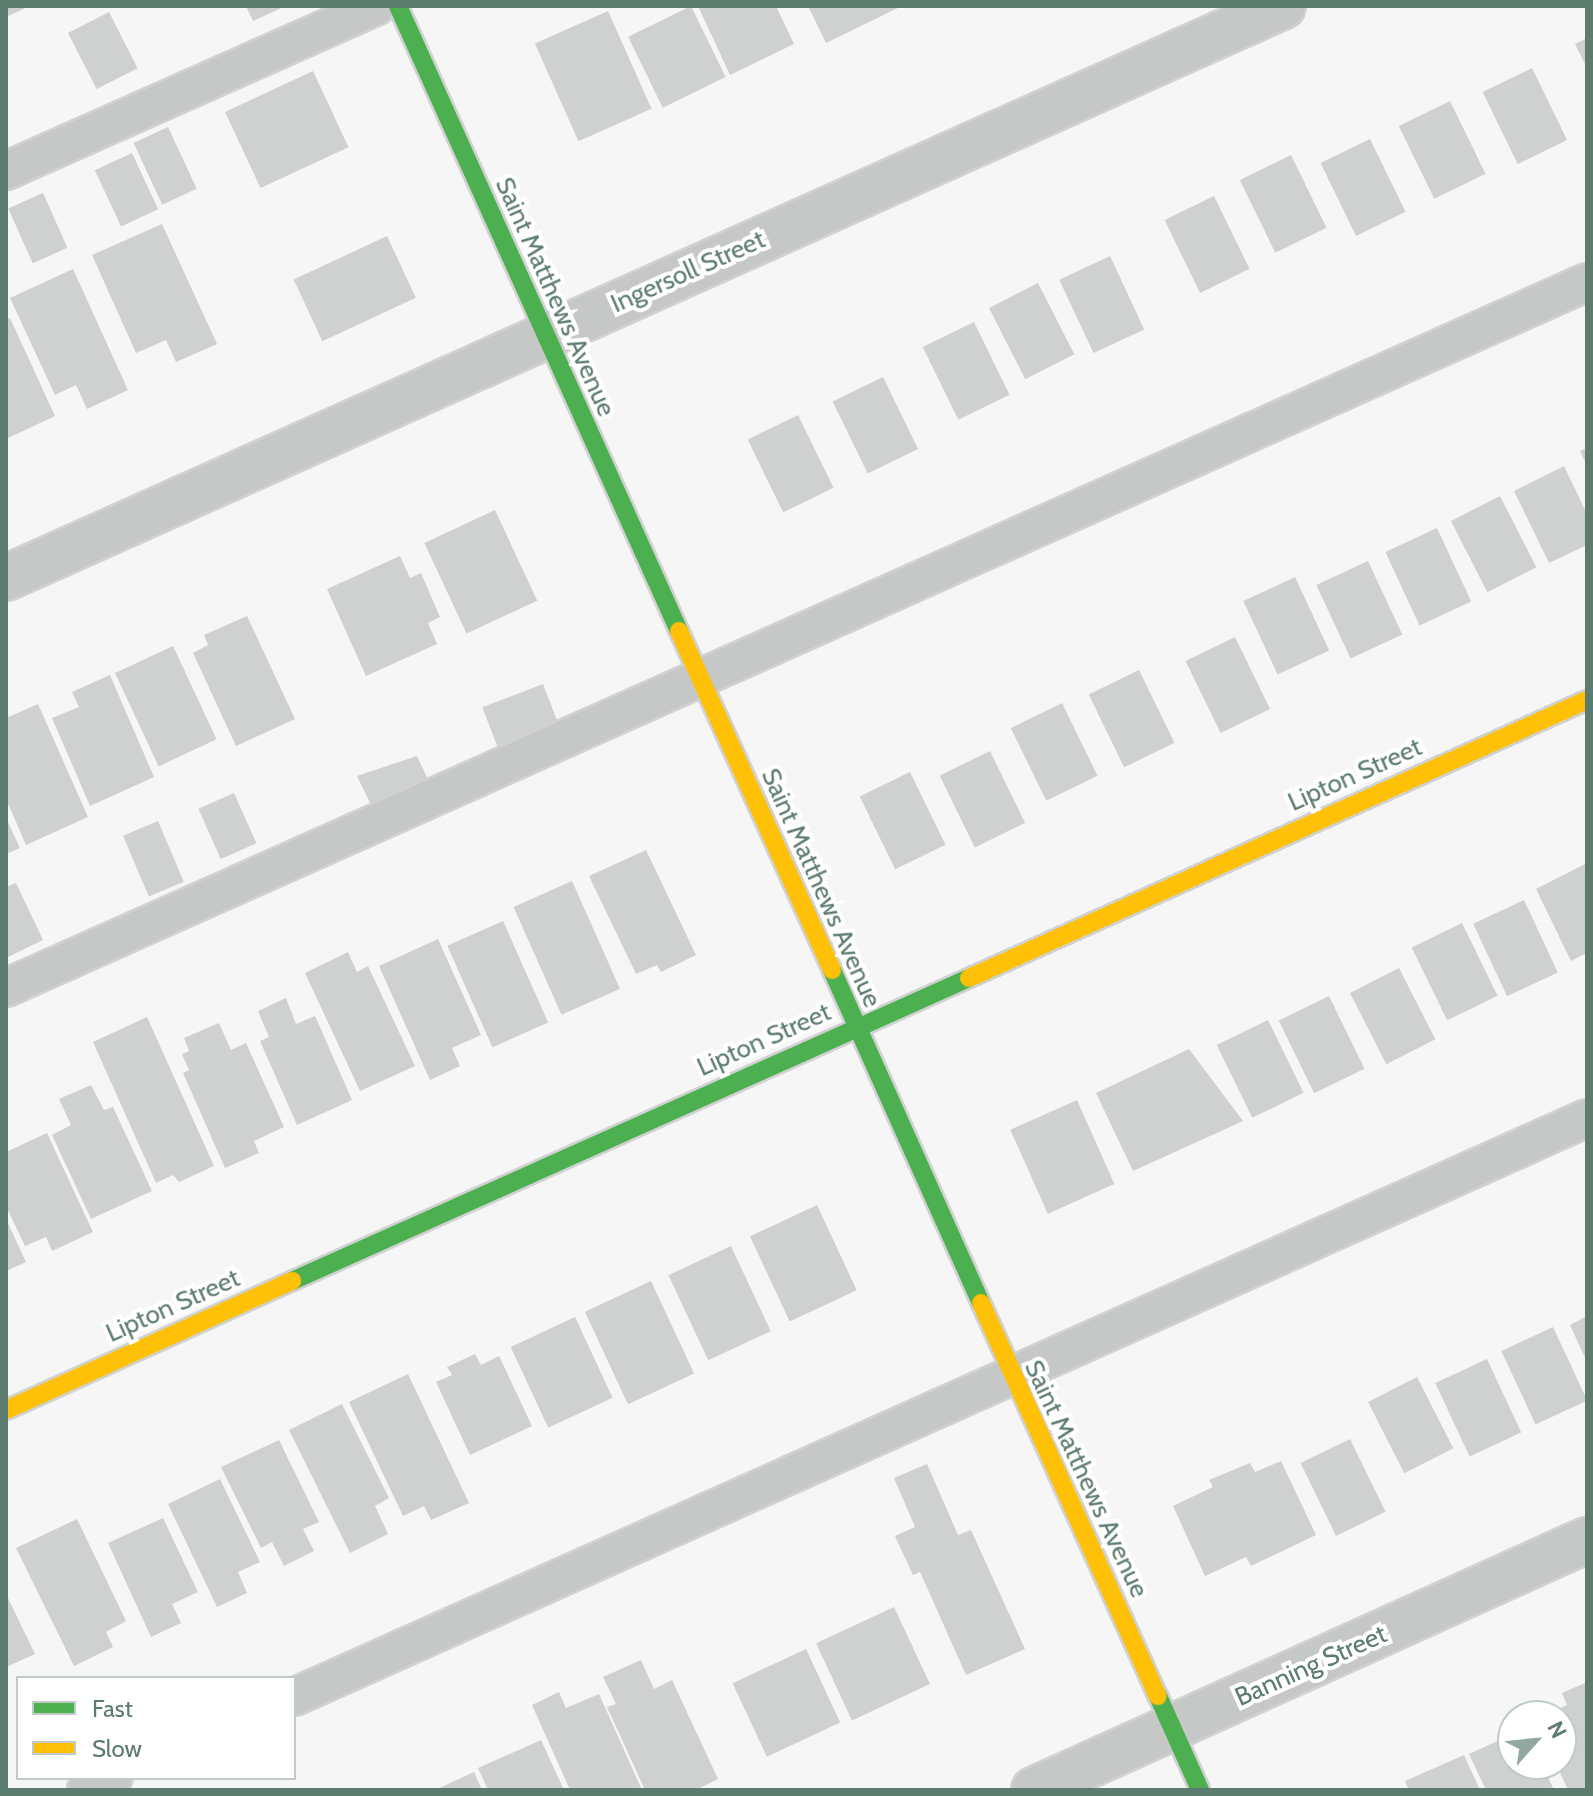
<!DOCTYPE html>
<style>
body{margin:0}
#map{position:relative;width:1593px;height:1796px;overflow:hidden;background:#f7f6f6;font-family:Cabin,sans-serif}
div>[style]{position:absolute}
.building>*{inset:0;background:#ced1cf;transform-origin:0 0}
.roads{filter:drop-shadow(2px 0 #d0d2d1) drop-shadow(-2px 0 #d0d2d1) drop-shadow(0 2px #d0d2d1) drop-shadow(0 -2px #d0d2d1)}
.lane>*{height:36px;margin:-18px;padding:0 18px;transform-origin:18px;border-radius:18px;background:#c6c8c7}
.street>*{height:44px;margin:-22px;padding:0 22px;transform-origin:22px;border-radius:22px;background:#c6c8c7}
.fast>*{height:18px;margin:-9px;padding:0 9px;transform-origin:9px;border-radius:9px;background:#4caf50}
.slow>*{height:18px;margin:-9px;padding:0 9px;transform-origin:9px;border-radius:9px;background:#ffc107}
span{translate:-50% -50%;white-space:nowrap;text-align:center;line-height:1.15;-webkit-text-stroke:8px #fff;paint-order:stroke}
.street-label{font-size:26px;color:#5d7c70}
.frame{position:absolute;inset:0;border:8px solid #5d7c70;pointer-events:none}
.legend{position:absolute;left:16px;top:1676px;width:280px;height:104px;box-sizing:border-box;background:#fff;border:2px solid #becbc6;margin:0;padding:10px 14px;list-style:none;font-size:24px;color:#5d7c70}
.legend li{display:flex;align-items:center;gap:16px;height:40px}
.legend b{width:40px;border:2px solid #becbc6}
.north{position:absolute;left:1497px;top:1700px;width:80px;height:80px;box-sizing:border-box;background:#fff;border:2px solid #becbc6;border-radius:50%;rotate:63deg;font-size:22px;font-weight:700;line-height:32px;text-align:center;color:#5d7c70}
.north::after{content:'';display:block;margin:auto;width:28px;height:36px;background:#93a79f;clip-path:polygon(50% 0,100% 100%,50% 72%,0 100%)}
</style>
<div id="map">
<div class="building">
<i style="clip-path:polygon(6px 6px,30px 6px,6px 17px)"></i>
<i style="clip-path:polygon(246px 6px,286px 6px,253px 21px)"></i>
<i style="left:691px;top:6px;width:79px;height:70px;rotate:64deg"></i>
<i style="clip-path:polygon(698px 6px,776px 6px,794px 44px,730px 75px)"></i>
<i style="clip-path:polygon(808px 6px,902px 6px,826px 43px)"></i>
<i style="left:608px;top:11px;width:107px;height:80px;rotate:66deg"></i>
<i style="left:109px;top:12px;width:63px;height:46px;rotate:63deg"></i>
<i style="clip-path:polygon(1587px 38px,1587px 68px,1575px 44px)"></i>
<i style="left:1532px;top:68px;width:80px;height:55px;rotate:64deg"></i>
<i style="left:313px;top:71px;width:84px;height:97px;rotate:65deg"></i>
<i style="left:1450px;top:101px;width:81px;height:57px;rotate:64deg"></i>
<i style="left:168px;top:127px;width:68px;height:38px;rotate:65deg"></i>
<i style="left:1370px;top:139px;width:81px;height:55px;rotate:64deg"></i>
<i style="left:132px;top:153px;width:62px;height:41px;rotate:65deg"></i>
<i style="left:1291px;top:155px;width:81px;height:57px;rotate:64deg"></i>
<i style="left:43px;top:193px;width:60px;height:38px;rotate:66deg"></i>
<i style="left:1214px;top:196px;width:81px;height:55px;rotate:64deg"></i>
<i style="clip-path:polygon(162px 224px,217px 344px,176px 362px,166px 340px,136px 353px,92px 255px)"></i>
<i style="left:387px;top:236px;width:68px;height:103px;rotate:65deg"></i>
<i style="left:1110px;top:256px;width:81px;height:56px;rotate:65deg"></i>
<i style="clip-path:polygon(73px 269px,128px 390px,87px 409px,76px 385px,55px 395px,10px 298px)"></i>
<i style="left:1038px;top:283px;width:80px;height:55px;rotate:63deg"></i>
<i style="clip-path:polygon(10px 318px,55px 416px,6px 439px,6px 320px)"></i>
<i style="left:974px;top:322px;width:81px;height:57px;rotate:64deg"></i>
<i style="left:883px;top:377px;width:80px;height:56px;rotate:64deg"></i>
<i style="left:798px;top:415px;width:81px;height:56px;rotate:64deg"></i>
<i style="clip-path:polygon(1587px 448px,1587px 466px,1580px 451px)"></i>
<i style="clip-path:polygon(1564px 466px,1587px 514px,1587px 545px,1549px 563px,1514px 491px)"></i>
<i style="left:1500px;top:496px;width:80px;height:55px;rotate:63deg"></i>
<i style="left:495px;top:510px;width:100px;height:78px;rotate:65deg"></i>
<i style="left:1437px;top:528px;width:81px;height:57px;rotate:65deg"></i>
<i style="clip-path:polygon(400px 556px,410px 578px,421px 573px,440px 617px,428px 623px,437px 644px,366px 676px,327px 589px)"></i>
<i style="left:1368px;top:561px;width:81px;height:57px;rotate:65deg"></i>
<i style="left:1295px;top:577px;width:81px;height:57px;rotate:65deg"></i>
<i style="clip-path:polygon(247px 616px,295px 719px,236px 746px,193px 653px,208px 645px,204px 635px)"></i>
<i style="left:1235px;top:637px;width:80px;height:55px;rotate:64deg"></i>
<i style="left:173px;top:646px;width:103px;height:64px;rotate:65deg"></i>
<i style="left:1139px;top:670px;width:81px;height:56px;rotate:64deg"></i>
<i style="clip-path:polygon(110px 675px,154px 777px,90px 806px,52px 718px,79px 707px,72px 692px)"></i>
<i style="left:543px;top:684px;width:49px;height:65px;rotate:69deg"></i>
<i style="left:1062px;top:703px;width:81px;height:57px;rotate:64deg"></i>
<i style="clip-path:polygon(38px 704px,88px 817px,26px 845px,6px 799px,6px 718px)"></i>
<i style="left:990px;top:751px;width:80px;height:56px;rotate:64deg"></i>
<i style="clip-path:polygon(417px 756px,431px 786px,374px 811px,357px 776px)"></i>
<i style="left:910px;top:772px;width:81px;height:56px;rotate:64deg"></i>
<i style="left:234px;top:793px;width:55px;height:39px;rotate:66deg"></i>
<i style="clip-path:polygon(6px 818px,20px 848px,6px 854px)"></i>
<i style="left:158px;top:821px;width:66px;height:38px;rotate:67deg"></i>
<i style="clip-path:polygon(646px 850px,696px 955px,661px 972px,657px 965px,636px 974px,589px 876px)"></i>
<i style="clip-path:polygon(1587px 863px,1587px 953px,1571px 961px,1536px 889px)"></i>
<i style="left:572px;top:881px;width:118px;height:64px;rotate:66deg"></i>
<i style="clip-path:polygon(16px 883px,43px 940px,6px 958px,6px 887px)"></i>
<i style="left:1524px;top:900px;width:80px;height:56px;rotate:65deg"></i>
<i style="left:503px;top:921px;width:111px;height:61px;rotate:66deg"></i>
<i style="left:1462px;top:923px;width:81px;height:56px;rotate:64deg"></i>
<i style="clip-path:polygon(438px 939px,481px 1035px,452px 1048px,460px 1066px,430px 1080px,379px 966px)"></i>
<i style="clip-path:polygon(348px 952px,357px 972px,368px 966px,415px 1066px,360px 1091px,305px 973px)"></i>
<i style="left:1399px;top:968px;width:80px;height:55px;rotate:63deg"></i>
<i style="left:1329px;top:996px;width:81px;height:56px;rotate:64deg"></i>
<i style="clip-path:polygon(286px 998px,296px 1024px,315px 1016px,352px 1100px,297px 1125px,260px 1041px,269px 1037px,258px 1011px)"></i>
<i style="clip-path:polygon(147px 1017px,214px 1166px,179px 1182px,173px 1175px,156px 1183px,93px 1042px)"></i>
<i style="left:1268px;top:1020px;width:81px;height:57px;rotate:64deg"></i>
<i style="clip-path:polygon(219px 1023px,231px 1050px,246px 1043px,284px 1127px,254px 1141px,259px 1153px,225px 1168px,183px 1073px,189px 1070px,182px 1054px,189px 1051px,184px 1038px)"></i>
<i style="clip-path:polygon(1189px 1049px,1243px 1121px,1133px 1171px,1096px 1093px)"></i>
<i style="clip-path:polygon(91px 1085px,104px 1110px,113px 1107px,152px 1191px,91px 1219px,52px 1135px,71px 1125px,59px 1099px)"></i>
<i style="left:1077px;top:1100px;width:92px;height:73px;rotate:66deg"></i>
<i style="clip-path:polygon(47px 1133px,93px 1232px,52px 1251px,46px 1237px,25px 1246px,6px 1206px,6px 1152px)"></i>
<i style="left:817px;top:1205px;width:94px;height:74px;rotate:65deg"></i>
<i style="clip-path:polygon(6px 1219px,26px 1262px,6px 1271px)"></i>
<i style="left:731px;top:1246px;width:94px;height:69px;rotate:65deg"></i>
<i style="left:651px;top:1281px;width:102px;height:73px;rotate:65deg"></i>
<i style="clip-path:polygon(1587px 1316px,1587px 1362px,1570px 1325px)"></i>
<i style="left:575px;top:1317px;width:89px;height:71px;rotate:65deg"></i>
<i style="left:1553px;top:1327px;width:81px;height:57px;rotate:65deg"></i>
<i style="clip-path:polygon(475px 1354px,481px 1365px,499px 1356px,532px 1426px,470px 1455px,436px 1382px,452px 1375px,447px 1367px)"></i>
<i style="left:1487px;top:1359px;width:81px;height:57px;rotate:65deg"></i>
<i style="clip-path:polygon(408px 1374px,469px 1503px,431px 1520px,424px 1506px,403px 1516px,349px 1402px)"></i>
<i style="left:1417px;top:1377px;width:80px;height:55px;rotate:63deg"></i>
<i style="clip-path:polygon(342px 1404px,389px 1498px,375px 1506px,388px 1534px,350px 1553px,289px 1430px)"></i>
<i style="left:1350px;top:1439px;width:81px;height:55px;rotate:64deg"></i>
<i style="clip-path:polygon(279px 1440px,319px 1522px,303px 1529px,314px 1551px,284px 1566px,272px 1542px,261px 1548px,221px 1467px)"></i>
<i style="clip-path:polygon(1281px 1461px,1316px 1535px,1251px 1566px,1246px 1557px,1205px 1576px,1173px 1506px,1213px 1487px,1209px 1480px,1250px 1463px,1255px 1472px)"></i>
<i style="clip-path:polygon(927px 1464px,958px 1535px,971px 1530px,1025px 1649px,966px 1675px,920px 1572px,913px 1575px,895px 1536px,915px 1527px,894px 1478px)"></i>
<i style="clip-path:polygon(220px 1479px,260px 1562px,238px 1572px,247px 1593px,217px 1607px,168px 1504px)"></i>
<i style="clip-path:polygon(163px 1518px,198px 1592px,172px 1604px,181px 1623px,151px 1637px,108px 1543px)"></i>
<i style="clip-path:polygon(77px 1519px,126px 1621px,106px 1632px,113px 1647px,74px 1666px,16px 1548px)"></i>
<i style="clip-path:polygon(6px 1594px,35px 1654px,6px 1667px)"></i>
<i style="left:894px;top:1607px;width:85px;height:86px;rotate:65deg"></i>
<i style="left:806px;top:1649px;width:81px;height:81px;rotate:65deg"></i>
<i style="clip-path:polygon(641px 1660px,654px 1689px,672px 1680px,718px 1779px,696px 1790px,645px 1790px,607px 1707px,616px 1704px,603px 1677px)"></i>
<i style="clip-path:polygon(1587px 1682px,1587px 1790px,1568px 1790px,1556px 1764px,1561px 1764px,1561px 1716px,1543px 1716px,1567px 1705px,1562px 1693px)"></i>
<i style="clip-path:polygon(559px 1692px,566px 1708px,599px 1694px,642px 1790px,570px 1790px,532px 1705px)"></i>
<i style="clip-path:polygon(1513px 1734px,1513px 1764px,1542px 1764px,1554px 1790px,1486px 1790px,1469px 1754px)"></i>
<i style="clip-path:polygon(541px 1740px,564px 1790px,488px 1790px,478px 1768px)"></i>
<i style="clip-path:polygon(1464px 1755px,1480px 1790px,1409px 1790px,1405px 1781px)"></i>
<i style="clip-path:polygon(474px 1772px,482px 1790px,435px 1790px)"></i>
</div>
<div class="roads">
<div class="lane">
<i style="left:6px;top:171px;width:405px;rotate:-24deg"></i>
<i style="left:6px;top:988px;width:1731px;rotate:-24.06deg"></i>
<i style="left:294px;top:1697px;width:1417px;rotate:-24.12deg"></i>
<i style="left:86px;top:1790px;width:30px;rotate:-24deg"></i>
</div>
<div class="street">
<i style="left:6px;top:578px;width:1399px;rotate:-24.13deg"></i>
<i style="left:1034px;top:1790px;width:607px;rotate:-24.33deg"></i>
</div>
<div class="fast">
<i style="left:398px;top:6px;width:685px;rotate:65.79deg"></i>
<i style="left:832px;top:970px;width:365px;rotate:65.9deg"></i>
<i style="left:292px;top:1281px;width:742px;rotate:-24.11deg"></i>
<i style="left:1158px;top:1696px;width:103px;rotate:65.9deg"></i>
</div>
<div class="slow">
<i style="left:679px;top:631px;width:372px;rotate:65.7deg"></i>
<i style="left:969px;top:978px;width:678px;rotate:-24.22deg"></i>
<i style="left:981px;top:1303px;width:431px;rotate:65.8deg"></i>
<i style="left:6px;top:1410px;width:314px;rotate:-24.3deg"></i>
</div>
</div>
<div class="street-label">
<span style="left:688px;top:272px;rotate:-24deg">Ingersoll Street</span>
<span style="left:555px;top:297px;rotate:66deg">Saint Matthews Avenue</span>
<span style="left:1355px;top:775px;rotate:-24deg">Lipton Street</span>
<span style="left:821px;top:888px;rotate:66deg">Saint Matthews Avenue</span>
<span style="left:764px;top:1040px;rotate:-24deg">Lipton Street</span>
<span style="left:173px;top:1306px;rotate:-24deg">Lipton Street</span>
<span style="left:1086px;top:1479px;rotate:65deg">Saint Matthews Avenue</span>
<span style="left:1311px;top:1666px;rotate:-24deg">Banning Street</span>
</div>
<div class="frame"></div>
<ul class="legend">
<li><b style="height:10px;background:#4caf50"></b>Fast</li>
<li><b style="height:10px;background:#ffc107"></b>Slow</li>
</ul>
<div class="north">N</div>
</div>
